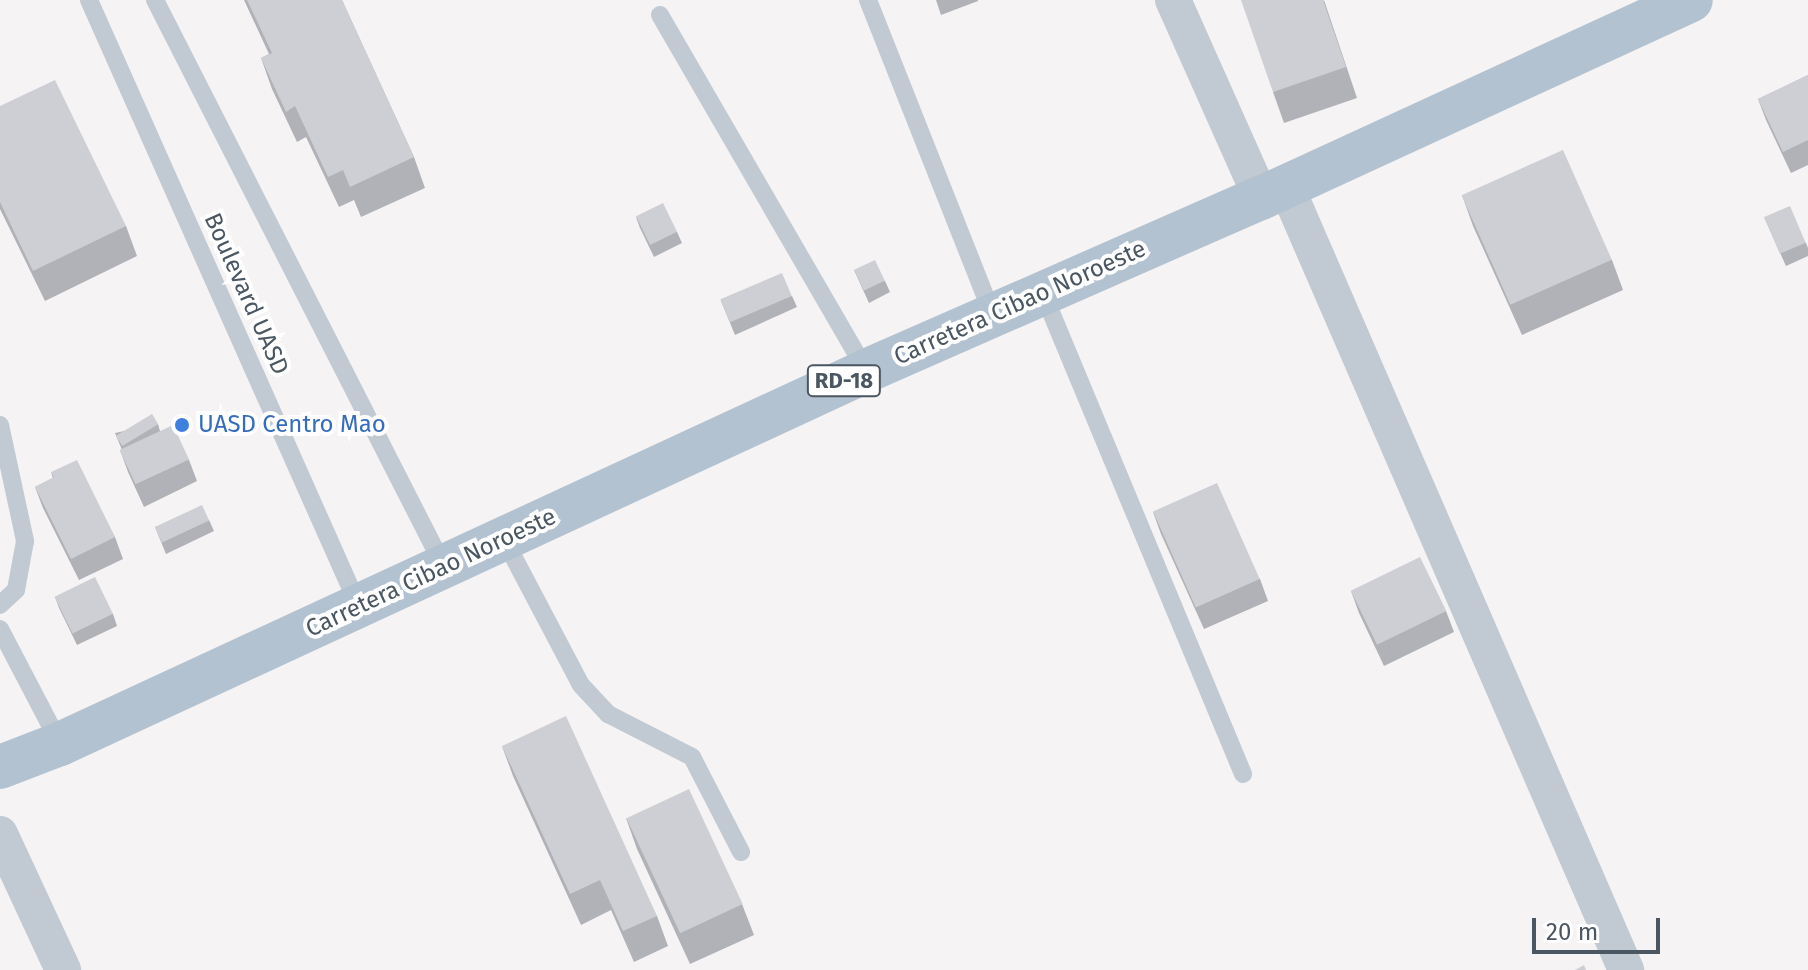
<!DOCTYPE html>
<style>
body{margin:0}
#map{position:relative;width:1808px;height:970px;overflow:hidden;background:#f5f3f3;font-family:"Fira Sans",sans-serif}
div>[style]{position:absolute}
.service>*{height:18px;margin:-9px;padding:0 9px;transform-origin:9px;border-radius:9px;background:#c1cad2}
.minor>*{height:36px;margin:-18px;padding:0 18px;transform-origin:18px;border-radius:18px;background:#c1cad2}
.primary>*{height:44px;margin:-22px;padding:0 22px;transform-origin:22px;border-radius:22px;background:#b3c2d1}
.wall>*{inset:0;background:#b0b2b7}
.building>*{inset:0;background:#cdcfd5;transform-origin:0 0}
.dots>*{width:22px;height:22px;translate:-50% -50%;box-sizing:border-box;border:4px solid #fff;border-radius:50%}
span{translate:-50% -50%;white-space:nowrap;text-align:center;line-height:1.15;-webkit-text-stroke:8px #fff;paint-order:stroke}
.shield-label span{padding:2px 6px;background:#fff;border:2px solid;border-radius:6px;-webkit-text-stroke-width:0}
.shield-label{font-size:22px;color:#4a5661;font-weight:700}
.street-label{font-size:24px;color:#4a5661}
.shop-label{font-size:24px;color:#366cbe}
.left{translate:0 -50%;text-align:left}
.scale{position:absolute;left:1532px;top:918px;width:128px;height:36px;box-sizing:border-box;border:4px solid #4a5661;border-top:0;padding-left:10px;font-size:24px;line-height:28px;white-space:nowrap;color:#4a5661;-webkit-text-stroke:6px #fff;paint-order:stroke}
</style>
<div id="map">
<div class="service">
<i style="left:89px;top:0;width:664px;rotate:66.02deg"></i>
<i style="left:155px;top:0;width:636px;rotate:62.99deg"></i>
<i style="left:868px;top:0;width:339px;rotate:68.4deg"></i>
<i style="left:660px;top:15px;width:411px;rotate:59.9deg"></i>
<i style="left:1043px;top:293px;width:521px;rotate:67.42deg"></i>
<i style="left:0;top:425px;width:119px;rotate:77.8deg"></i>
<i style="left:25px;top:541px;width:50px;rotate:100.4deg"></i>
<i style="left:16px;top:590px;width:22px;rotate:137deg"></i>
<i style="left:504px;top:539px;width:165px;rotate:62.2deg"></i>
<i style="left:581px;top:685px;width:40px;rotate:47deg"></i>
<i style="left:608px;top:714px;width:94px;rotate:27.1deg"></i>
<i style="left:692px;top:757px;width:107px;rotate:62.7deg"></i>
<i style="left:0;top:629px;width:130px;rotate:62.4deg"></i>
</div>
<div class="minor">
<i style="left:1173px;top:0;width:217px;rotate:66deg"></i>
<i style="left:1286px;top:186px;width:855px;rotate:66.55deg"></i>
<i style="left:0;top:834px;width:150px;rotate:65.1deg"></i>
</div>
<div class="primary">
<i style="left:0;top:767px;width:64px;rotate:-21deg"></i>
<i style="left:60px;top:744px;width:888px;rotate:-24.83deg"></i>
<i style="left:866px;top:371px;width:431px;rotate:-23.7deg"></i>
<i style="left:1261px;top:198px;width:473px;rotate:-24.7deg"></i>
</div>
<div class="wall">
<i style="clip-path:polygon(244px 0,342px 0,414px 157px,425px 188px,361px 217px,354px 200px,339px 207px,306px 137px,297px 142px,272px 89px,261px 58px,269px 54px)"></i>
<i style="clip-path:polygon(936px 0,978px 0,978px 1px,941px 15px)"></i>
<i style="clip-path:polygon(1324px 0,1357px 98px,1284px 123px,1273px 92px)"></i>
<i style="clip-path:polygon(1808px 75px,1808px 165px,1791px 173px,1766px 120px,1758px 99px)"></i>
<i style="clip-path:polygon(0 106px,126px 226px,137px 256px,45px 301px,0 209px)"></i>
<i style="clip-path:polygon(1462px 195px,1612px 260px,1623px 290px,1522px 335px,1473px 226px)"></i>
<i style="clip-path:polygon(636px 217px,677px 232px,682px 243px,654px 257px,640px 228px)"></i>
<i style="clip-path:polygon(1764px 217px,1806px 243px,1808px 248px,1808px 256px,1786px 266px)"></i>
<i style="clip-path:polygon(854px 270px,885px 281px,890px 292px,869px 303px)"></i>
<i style="clip-path:polygon(792px 296px,797px 307px,735px 335px,721px 301px)"></i>
<i style="clip-path:polygon(158px 424px,160px 431px,189px 460px,197px 481px,144px 507px,128px 472px,120px 450px,122px 450px,115px 433px)"></i>
<i style="clip-path:polygon(51px 472px,115px 537px,123px 559px,79px 580px,43px 508px,35px 487px,53px 478px)"></i>
<i style="clip-path:polygon(1153px 512px,1260px 579px,1268px 601px,1204px 629px,1161px 534px)"></i>
<i style="clip-path:polygon(209px 520px,214px 531px,166px 554px,155px 527px)"></i>
<i style="clip-path:polygon(1351px 591px,1446px 611px,1454px 632px,1384px 666px,1359px 613px)"></i>
<i style="clip-path:polygon(55px 597px,113px 614px,117px 626px,77px 645px,59px 608px)"></i>
<i style="clip-path:polygon(502px 746px,657px 916px,668px 946px,634px 962px,611px 910px,581px 925px,513px 776px)"></i>
<i style="clip-path:polygon(626px 818px,742px 904px,754px 935px,690px 964px,637px 849px)"></i>
</div>
<div class="building">
<i style="clip-path:polygon(247px 0,342px 0,414px 157px,350px 187px,343px 170px,328px 177px,295px 106px,286px 112px,261px 58px,272px 53px)"></i>
<i style="clip-path:polygon(1241px 0,1323px 0,1346px 67px,1273px 92px)"></i>
<i style="clip-path:polygon(1808px 75px,1808px 140px,1783px 152px,1758px 99px)"></i>
<i style="clip-path:polygon(55px 80px,126px 226px,33px 271px,0 202px,0 106px)"></i>
<i style="left:1563px;top:150px;width:120px;height:111px;rotate:66deg"></i>
<i style="left:663px;top:203px;width:32px;height:30px;rotate:64deg"></i>
<i style="left:1790px;top:206px;width:40px;height:28px;rotate:67deg"></i>
<i style="left:875px;top:260px;width:23px;height:23px;rotate:65deg"></i>
<i style="left:782px;top:273px;width:25px;height:67px;rotate:67deg"></i>
<i style="left:152px;top:414px;width:12px;height:42px;rotate:59deg"></i>
<i style="left:173px;top:425px;width:38px;height:59px;rotate:65deg"></i>
<i style="clip-path:polygon(77px 460px,115px 537px,71px 559px,35px 487px,54px 477px,51px 472px)"></i>
<i style="left:1217px;top:483px;width:105px;height:70px;rotate:66deg"></i>
<i style="left:202px;top:505px;width:17px;height:52px;rotate:65deg"></i>
<i style="left:1420px;top:557px;width:60px;height:77px;rotate:64deg"></i>
<i style="left:95px;top:577px;width:41px;height:45px;rotate:64deg"></i>
<i style="clip-path:polygon(566px 716px,657px 916px,623px 931px,600px 880px,570px 894px,502px 746px)"></i>
<i style="left:689px;top:789px;width:127px;height:69px;rotate:65deg"></i>
<i style="clip-path:polygon(1584px 965px,1586px 970px,1575px 970px)"></i>
</div>
<div class="dots">
<i style="left:182px;top:425px;background:#3f7fe0"></i>
</div>
<div class="shield-label">
<span style="left:844px;top:381px">RD-18</span>
</div>
<div class="street-label">
<span style="left:246px;top:294px;rotate:66deg">Boulevard UASD</span>
<span style="left:1020px;top:303px;rotate:-24deg">Carretera Cibao Noroeste</span>
<span style="left:431px;top:573px;rotate:-25deg">Carretera Cibao Noroeste</span>
</div>
<div class="shop-label">
<span class="left" style="left:198px;top:425px">UASD Centro Mao</span>
</div>
<div class="scale">20 m</div>
</div>
